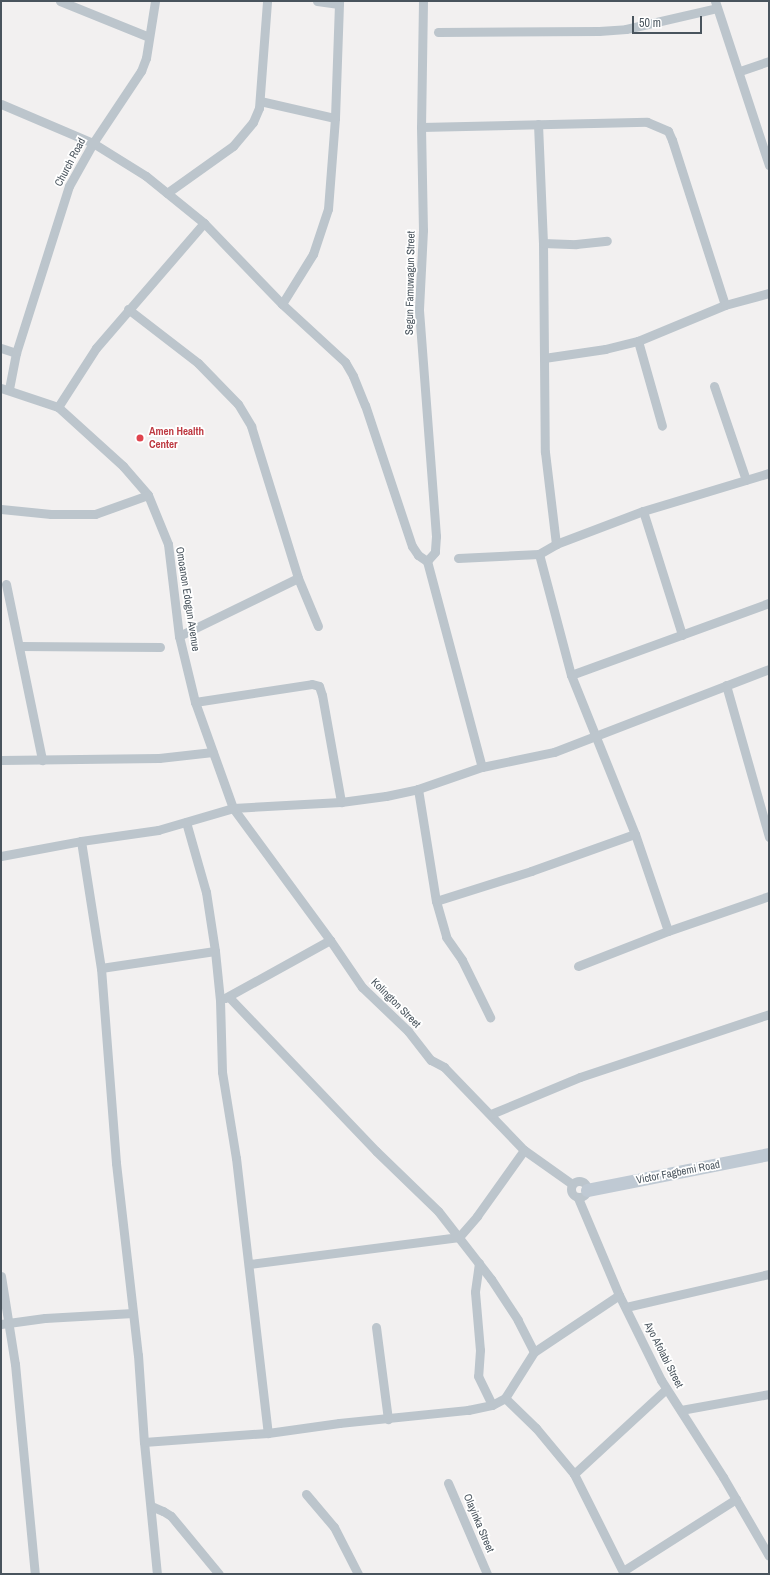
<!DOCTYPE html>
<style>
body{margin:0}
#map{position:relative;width:770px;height:1575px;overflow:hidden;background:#f2f0f0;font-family:"Archivo Narrow",sans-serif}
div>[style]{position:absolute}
.street>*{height:9px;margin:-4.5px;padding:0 4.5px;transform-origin:4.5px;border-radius:4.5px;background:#bcc5cc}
.street>.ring{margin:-4.5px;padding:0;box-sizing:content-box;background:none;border:9px solid #bcc5cc;border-radius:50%}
.secondary>*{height:13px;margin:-6.5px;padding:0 6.5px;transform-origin:6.5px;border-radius:6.5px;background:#bfc9d3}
.dots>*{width:11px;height:11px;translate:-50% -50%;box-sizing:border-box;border:2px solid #fff;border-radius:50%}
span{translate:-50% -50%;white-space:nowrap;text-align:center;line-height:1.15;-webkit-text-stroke:3.5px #fff;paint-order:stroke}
.street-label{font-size:11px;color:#49545d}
.health-label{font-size:11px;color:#be3a42;font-weight:700}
.left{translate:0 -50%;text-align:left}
.frame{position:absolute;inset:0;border:2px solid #49545d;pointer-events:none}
.scale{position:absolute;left:632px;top:16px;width:70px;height:18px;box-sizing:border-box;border:2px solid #49545d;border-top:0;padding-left:5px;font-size:12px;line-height:14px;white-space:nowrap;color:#49545d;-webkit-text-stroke:3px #fff;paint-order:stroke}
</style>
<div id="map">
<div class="street">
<i style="left:60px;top:1px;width:96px;rotate:22deg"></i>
<i style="left:317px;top:1px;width:22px;rotate:8deg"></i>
<i style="left:423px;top:1px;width:126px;rotate:90.9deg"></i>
<i style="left:421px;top:127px;width:103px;rotate:88.9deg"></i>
<i style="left:423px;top:230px;width:80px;rotate:92.9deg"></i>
<i style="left:419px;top:310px;width:227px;rotate:85.7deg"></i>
<i style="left:436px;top:536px;width:16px;rotate:94deg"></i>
<i style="left:435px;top:552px;width:12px;rotate:132deg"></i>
<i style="left:715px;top:1px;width:173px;rotate:71.8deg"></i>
<i style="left:438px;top:32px;width:161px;rotate:-0.4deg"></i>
<i style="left:599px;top:31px;width:27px;rotate:-4deg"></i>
<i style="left:626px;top:29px;width:93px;rotate:-13deg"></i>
<i style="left:740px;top:71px;width:31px;rotate:-19deg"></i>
<i style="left:260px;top:101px;width:77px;rotate:12.8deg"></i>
<i style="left:1px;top:104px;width:100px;rotate:23deg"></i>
<i style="left:93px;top:143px;width:62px;rotate:31.9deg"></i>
<i style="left:146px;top:176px;width:75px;rotate:39deg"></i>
<i style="left:204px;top:223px;width:112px;rotate:46.1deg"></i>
<i style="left:282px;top:304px;width:86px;rotate:42.6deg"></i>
<i style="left:345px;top:362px;width:16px;rotate:60deg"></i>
<i style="left:353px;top:376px;width:31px;rotate:68deg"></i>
<i style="left:365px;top:405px;width:149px;rotate:71.6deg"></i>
<i style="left:412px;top:546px;width:11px;rotate:56deg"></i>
<i style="left:418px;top:555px;width:11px;rotate:34deg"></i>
<i style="left:427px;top:561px;width:213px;rotate:75.1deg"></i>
<i style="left:538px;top:124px;width:119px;rotate:87.6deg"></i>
<i style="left:543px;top:243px;width:209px;rotate:89.5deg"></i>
<i style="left:545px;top:452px;width:93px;rotate:83.2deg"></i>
<i style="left:421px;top:127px;width:226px;rotate:-1.3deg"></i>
<i style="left:647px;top:122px;width:23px;rotate:23deg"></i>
<i style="left:668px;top:131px;width:10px;rotate:66deg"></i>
<i style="left:672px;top:140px;width:173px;rotate:72.2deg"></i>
<i style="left:167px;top:193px;width:81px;rotate:-35.5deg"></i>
<i style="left:233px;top:146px;width:31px;rotate:-50deg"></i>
<i style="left:253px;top:122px;width:15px;rotate:-67deg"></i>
<i style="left:259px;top:108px;width:107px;rotate:-85.7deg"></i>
<i style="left:543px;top:243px;width:33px;rotate:2deg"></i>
<i style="left:576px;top:244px;width:31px;rotate:-6deg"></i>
<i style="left:282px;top:304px;width:59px;rotate:-58.2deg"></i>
<i style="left:313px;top:254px;width:47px;rotate:-71.6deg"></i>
<i style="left:328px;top:209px;width:91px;rotate:-85.6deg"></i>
<i style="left:335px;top:118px;width:117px;rotate:-88deg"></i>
<i style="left:128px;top:309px;width:88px;rotate:37.6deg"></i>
<i style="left:198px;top:363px;width:57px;rotate:45.7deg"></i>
<i style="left:238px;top:404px;width:26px;rotate:59deg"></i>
<i style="left:251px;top:426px;width:159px;rotate:72.8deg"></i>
<i style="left:298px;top:578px;width:52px;rotate:67.4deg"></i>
<i style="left:638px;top:341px;width:88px;rotate:74.2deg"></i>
<i style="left:1px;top:348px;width:16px;rotate:18deg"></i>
<i style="left:544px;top:358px;width:62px;rotate:-8.4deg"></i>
<i style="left:605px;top:349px;width:34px;rotate:-14deg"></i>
<i style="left:638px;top:341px;width:94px;rotate:-22.5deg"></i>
<i style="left:725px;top:305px;width:46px;rotate:-15.3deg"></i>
<i style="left:714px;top:386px;width:99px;rotate:71.2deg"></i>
<i style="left:1px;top:388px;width:60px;rotate:18.4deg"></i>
<i style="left:58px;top:407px;width:88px;rotate:42.2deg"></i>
<i style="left:123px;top:466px;width:38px;rotate:49deg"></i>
<i style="left:148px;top:495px;width:53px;rotate:67.8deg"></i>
<i style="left:168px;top:544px;width:93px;rotate:83.2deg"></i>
<i style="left:179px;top:636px;width:68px;rotate:76.4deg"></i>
<i style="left:195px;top:702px;width:113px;rotate:70.3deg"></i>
<i style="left:233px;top:808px;width:164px;rotate:53.7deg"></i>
<i style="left:330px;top:940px;width:57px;rotate:55.8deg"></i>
<i style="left:362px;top:987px;width:64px;rotate:43.7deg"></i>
<i style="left:408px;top:1031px;width:37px;rotate:52deg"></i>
<i style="left:431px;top:1060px;width:15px;rotate:28deg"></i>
<i style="left:444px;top:1067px;width:115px;rotate:46.1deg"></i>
<i style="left:524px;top:1150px;width:59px;rotate:35.3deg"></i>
<i style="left:9px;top:389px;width:37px;rotate:-79deg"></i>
<i style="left:16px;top:353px;width:175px;rotate:-72.4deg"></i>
<i style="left:69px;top:186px;width:49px;rotate:-60.8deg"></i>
<i style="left:93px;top:143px;width:87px;rotate:-56.3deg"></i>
<i style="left:141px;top:71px;width:14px;rotate:-69deg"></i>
<i style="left:146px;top:58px;width:58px;rotate:-81deg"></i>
<i style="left:58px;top:407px;width:70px;rotate:-57.2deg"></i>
<i style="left:96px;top:348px;width:165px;rotate:-49.2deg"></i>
<i style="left:1px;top:509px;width:50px;rotate:5.7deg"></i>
<i style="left:51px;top:514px;width:44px"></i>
<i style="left:95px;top:514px;width:56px;rotate:-19.7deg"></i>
<i style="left:643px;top:511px;width:130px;rotate:72.5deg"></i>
<i style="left:539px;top:554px;width:125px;rotate:75.2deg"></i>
<i style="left:571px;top:675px;width:171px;rotate:68.1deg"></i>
<i style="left:635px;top:834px;width:102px;rotate:71.2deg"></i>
<i style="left:458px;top:558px;width:81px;rotate:-2.8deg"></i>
<i style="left:539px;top:554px;width:20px;rotate:-30deg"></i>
<i style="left:556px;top:544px;width:93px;rotate:-20.8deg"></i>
<i style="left:643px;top:511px;width:132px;rotate:-16.8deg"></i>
<i style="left:6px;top:584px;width:180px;rotate:78.4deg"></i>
<i style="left:179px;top:636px;width:132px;rotate:-26deg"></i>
<i style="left:20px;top:646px;width:140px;rotate:0.4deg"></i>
<i style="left:571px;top:675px;width:211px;rotate:-20deg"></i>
<i style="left:726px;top:685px;width:158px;rotate:74.2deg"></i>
<i style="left:195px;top:702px;width:118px;rotate:-8.7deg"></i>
<i style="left:312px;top:684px;width:7px;rotate:16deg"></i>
<i style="left:319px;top:686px;width:9px;rotate:72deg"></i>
<i style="left:322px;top:695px;width:109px;rotate:79.9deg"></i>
<i style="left:1px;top:760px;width:158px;rotate:-0.7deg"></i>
<i style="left:159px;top:758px;width:54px;rotate:-6.3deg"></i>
<i style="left:418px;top:789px;width:113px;rotate:80.9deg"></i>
<i style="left:436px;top:901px;width:37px;rotate:74deg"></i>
<i style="left:446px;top:937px;width:28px;rotate:55deg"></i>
<i style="left:462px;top:960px;width:64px;rotate:63.8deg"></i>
<i style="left:186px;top:822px;width:73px;rotate:74.1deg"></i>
<i style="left:206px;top:892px;width:60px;rotate:81.3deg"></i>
<i style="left:215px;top:951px;width:49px;rotate:84.2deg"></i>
<i style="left:220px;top:1000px;width:72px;rotate:88.4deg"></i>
<i style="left:222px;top:1072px;width:87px;rotate:80.8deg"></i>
<i style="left:236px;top:1158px;width:277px;rotate:83.4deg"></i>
<i style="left:81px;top:841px;width:129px;rotate:81.1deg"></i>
<i style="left:101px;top:968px;width:196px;rotate:85.6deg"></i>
<i style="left:116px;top:1163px;width:193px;rotate:83.5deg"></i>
<i style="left:138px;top:1355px;width:87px;rotate:86.1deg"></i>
<i style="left:144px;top:1442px;width:133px;rotate:84.4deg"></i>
<i style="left:1px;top:856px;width:81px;rotate:-10.6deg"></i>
<i style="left:81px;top:841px;width:78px;rotate:-8.1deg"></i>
<i style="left:158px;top:830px;width:78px;rotate:-16.3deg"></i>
<i style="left:233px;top:808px;width:108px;rotate:-3.2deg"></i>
<i style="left:341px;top:802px;width:45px;rotate:-7.6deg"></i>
<i style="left:386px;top:796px;width:33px;rotate:-12deg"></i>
<i style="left:418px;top:789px;width:68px;rotate:-19deg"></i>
<i style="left:482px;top:767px;width:74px;rotate:-11.8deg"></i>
<i style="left:554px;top:752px;width:230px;rotate:-21.1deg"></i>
<i style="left:436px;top:901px;width:100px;rotate:-17.5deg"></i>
<i style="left:531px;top:871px;width:110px;rotate:-19.6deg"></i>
<i style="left:578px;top:966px;width:97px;rotate:-21.3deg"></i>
<i style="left:668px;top:931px;width:107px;rotate:-19.1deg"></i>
<i style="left:101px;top:968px;width:115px;rotate:-8.5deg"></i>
<i style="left:225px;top:998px;width:120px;rotate:-28.9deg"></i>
<i style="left:491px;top:1114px;width:96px;rotate:-22.6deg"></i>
<i style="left:580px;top:1077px;width:199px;rotate:-18.4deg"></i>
<i class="ring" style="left:571px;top:1181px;width:7px;height:7px"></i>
<i style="left:578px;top:1198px;width:105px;rotate:67.1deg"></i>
<i style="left:619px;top:1295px;width:95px;rotate:63.7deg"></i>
<i style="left:661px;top:1380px;width:115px;rotate:57.4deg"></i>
<i style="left:723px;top:1477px;width:91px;rotate:59.8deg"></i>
<i style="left:479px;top:1263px;width:29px;rotate:98deg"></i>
<i style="left:475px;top:1292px;width:58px;rotate:85.1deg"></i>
<i style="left:480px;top:1350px;width:26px;rotate:94deg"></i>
<i style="left:478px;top:1376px;width:32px;rotate:64deg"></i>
<i style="left:249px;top:1264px;width:212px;rotate:-7.3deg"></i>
<i style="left:459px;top:1237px;width:28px;rotate:-49deg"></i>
<i style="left:477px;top:1216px;width:81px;rotate:-54.5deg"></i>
<i style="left:1px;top:1276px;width:89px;rotate:81deg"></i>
<i style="left:15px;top:1364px;width:211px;rotate:84.6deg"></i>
<i style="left:626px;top:1307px;width:147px;rotate:-13deg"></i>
<i style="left:1px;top:1324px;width:44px;rotate:-7.8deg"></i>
<i style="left:45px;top:1318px;width:88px;rotate:-3.3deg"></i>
<i style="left:376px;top:1327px;width:93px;rotate:82.6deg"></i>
<i style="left:534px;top:1352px;width:102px;rotate:-33.8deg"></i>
<i style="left:505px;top:1398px;width:43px;rotate:44.1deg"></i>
<i style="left:536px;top:1428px;width:60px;rotate:50.4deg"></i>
<i style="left:574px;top:1474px;width:112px;rotate:63.4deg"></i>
<i style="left:681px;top:1410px;width:89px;rotate:-10.3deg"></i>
<i style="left:144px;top:1442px;width:124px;rotate:-4.2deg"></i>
<i style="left:268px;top:1433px;width:72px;rotate:-8deg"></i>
<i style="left:339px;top:1423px;width:130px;rotate:-5.8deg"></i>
<i style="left:468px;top:1410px;width:25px;rotate:-12deg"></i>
<i style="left:492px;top:1405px;width:15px;rotate:-28deg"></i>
<i style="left:505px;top:1398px;width:54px;rotate:-57.8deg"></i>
<i style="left:534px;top:1352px;width:36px;rotate:-117deg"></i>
<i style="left:518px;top:1320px;width:49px;rotate:-123.4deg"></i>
<i style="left:491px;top:1279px;width:86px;rotate:-127.9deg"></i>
<i style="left:438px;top:1211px;width:86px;rotate:-135.9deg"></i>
<i style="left:376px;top:1151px;width:213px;rotate:-133.7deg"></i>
<i style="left:574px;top:1474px;width:125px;rotate:-42.7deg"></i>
<i style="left:448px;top:1483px;width:99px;rotate:66.8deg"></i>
<i style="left:306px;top:1494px;width:43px;rotate:49.7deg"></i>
<i style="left:334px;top:1527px;width:53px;rotate:62.9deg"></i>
<i style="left:151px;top:1506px;width:13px;rotate:23deg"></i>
<i style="left:163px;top:1511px;width:9px;rotate:32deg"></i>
<i style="left:171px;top:1516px;width:75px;rotate:50.4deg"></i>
<i style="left:623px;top:1571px;width:134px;rotate:-32.5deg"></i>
</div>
<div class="secondary">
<i style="left:587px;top:1190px;width:186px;rotate:-11.2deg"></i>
</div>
<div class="dots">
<i style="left:140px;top:438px;background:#e0444e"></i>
</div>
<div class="street-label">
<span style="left:70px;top:162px;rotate:-62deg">Church Road</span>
<span style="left:410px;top:283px;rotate:-89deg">Segun Famuwagun Street</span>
<span style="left:188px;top:599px;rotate:81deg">Omoanon Edogun Avenue</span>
<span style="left:396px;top:1003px;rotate:45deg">Kolington Street</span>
<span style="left:678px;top:1172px;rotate:-11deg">Victor Fagbemi Road</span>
<span style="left:664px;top:1355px;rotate:63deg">Ayo Afolabi Street</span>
<span style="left:479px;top:1523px;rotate:67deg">Olayinka Street</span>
</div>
<div class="health-label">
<span class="left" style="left:149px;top:438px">Amen Health<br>Center</span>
</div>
<div class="frame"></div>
<div class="scale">50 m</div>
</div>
